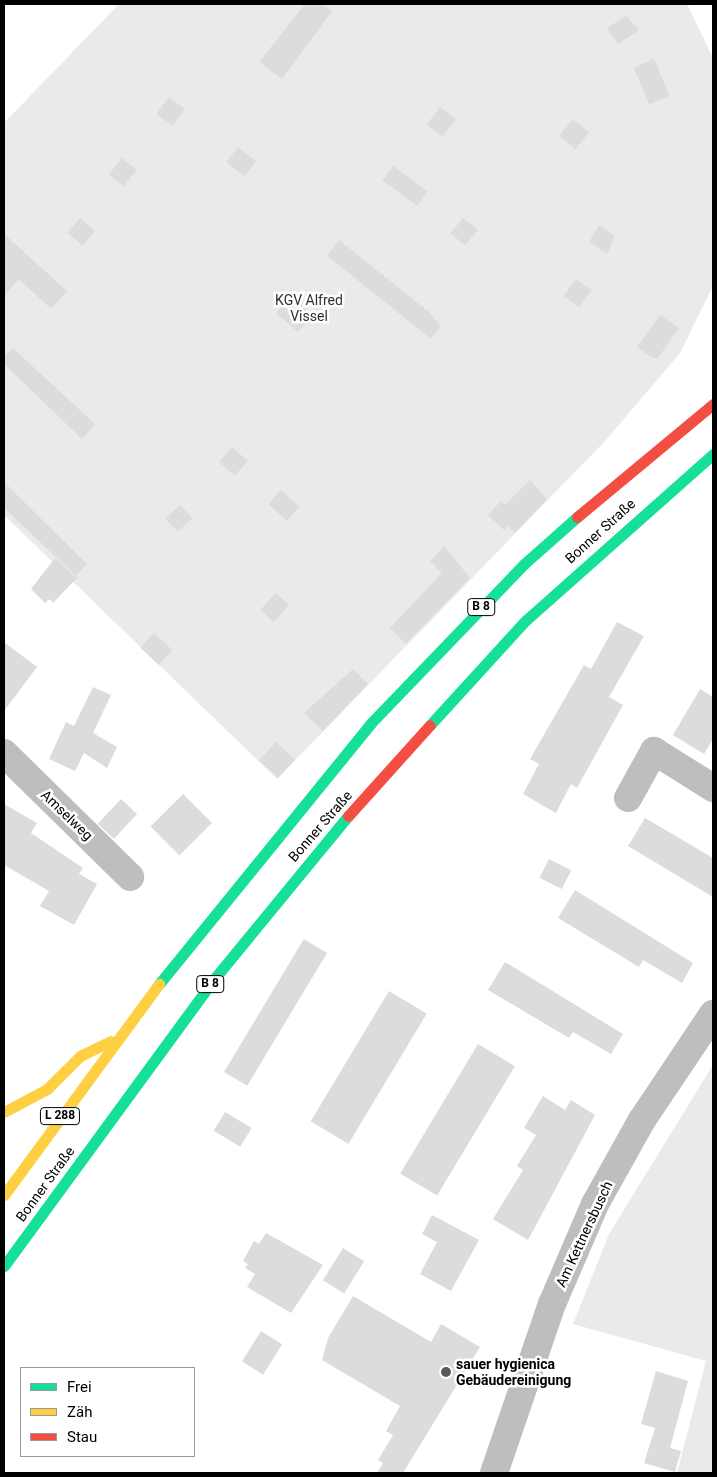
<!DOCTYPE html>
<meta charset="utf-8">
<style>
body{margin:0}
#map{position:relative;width:717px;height:1477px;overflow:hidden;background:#fff;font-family:Roboto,sans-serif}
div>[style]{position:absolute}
.green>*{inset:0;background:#eaeaea}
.building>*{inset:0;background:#dcdcdc;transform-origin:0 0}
.street>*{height:28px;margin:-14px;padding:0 14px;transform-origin:14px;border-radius:14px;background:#bebebe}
.fast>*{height:11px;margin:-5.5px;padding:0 5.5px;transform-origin:5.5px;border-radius:5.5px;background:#16e098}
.slow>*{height:11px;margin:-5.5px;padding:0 5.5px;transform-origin:5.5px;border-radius:5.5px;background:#ffcf43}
.jam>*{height:11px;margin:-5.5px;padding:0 5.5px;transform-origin:5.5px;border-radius:5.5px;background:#f24e42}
.dots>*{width:14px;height:14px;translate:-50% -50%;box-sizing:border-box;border:2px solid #fff;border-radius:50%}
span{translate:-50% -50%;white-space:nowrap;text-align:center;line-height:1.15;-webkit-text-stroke:5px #fff;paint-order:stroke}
.shield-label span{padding:1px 4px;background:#fff;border:1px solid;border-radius:4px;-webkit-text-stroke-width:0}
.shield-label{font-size:12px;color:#000;font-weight:700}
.park-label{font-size:14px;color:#2f2f2f}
.street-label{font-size:14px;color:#000}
.poi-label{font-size:14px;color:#000;font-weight:700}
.left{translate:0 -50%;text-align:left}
.frame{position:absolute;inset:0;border:5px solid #000;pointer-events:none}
.legend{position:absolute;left:20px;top:1367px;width:175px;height:90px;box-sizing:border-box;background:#fff;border:1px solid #999;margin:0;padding:6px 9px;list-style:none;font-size:15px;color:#000}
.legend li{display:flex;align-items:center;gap:10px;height:25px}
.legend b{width:25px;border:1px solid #999}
</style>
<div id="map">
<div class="green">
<i style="clip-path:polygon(119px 4px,687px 4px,713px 58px,713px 286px,680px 353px,606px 440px,277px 779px,4px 515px,4px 123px)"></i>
<i style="clip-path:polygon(713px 1065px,713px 1473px,677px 1473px,706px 1361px,573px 1324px,609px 1234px)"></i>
</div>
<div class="building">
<i style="clip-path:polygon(305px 4px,322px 4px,332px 11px,282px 79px,259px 62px)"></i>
<i style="clip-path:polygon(626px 16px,639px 30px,618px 44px,607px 28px)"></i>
<i style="left:654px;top:59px;width:40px;height:22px;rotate:67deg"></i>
<i style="left:169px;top:97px;width:20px;height:21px;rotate:37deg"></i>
<i style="left:440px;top:107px;width:20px;height:22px;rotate:37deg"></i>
<i style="left:573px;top:119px;width:21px;height:22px;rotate:39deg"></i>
<i style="left:238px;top:147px;width:23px;height:19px;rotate:38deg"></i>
<i style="left:122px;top:158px;width:19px;height:21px;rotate:39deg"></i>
<i style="left:393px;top:166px;width:43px;height:18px;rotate:36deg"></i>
<i style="left:80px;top:218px;width:20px;height:19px;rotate:41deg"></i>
<i style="left:463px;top:218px;width:19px;height:20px;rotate:39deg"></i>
<i style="clip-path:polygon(599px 225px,615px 236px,607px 254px,589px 242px)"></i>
<i style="clip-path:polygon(4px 234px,67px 291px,51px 309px,19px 279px,4px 296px)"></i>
<i style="clip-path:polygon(339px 240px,429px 312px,441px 326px,431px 339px,327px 256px)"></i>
<i style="left:576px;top:279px;width:19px;height:21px;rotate:36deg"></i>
<i style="clip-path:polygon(292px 294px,312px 316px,298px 332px,276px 313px)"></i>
<i style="clip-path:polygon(660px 315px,679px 328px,658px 358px,653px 358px,637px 347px)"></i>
<i style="clip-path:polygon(13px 348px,95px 424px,82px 439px,4px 364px,4px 357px)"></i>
<i style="left:232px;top:447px;width:21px;height:20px;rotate:41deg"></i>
<i style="clip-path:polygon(530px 480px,547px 499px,515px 533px,508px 526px,504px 530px,488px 515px,501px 501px,505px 505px)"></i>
<i style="clip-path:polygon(4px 482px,87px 564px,76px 576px,4px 508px)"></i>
<i style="left:281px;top:490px;width:25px;height:19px;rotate:42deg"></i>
<i style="left:180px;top:505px;width:18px;height:20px;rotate:47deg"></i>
<i style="clip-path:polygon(444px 546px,470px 578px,406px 644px,390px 628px,442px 573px,430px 561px)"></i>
<i style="clip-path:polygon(55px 558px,77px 578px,53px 603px,50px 599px,45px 603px,31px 589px)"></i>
<i style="left:276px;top:593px;width:18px;height:23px;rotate:43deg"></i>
<i style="clip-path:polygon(617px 622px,644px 636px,609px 697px,623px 705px,577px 788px,571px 784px,556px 813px,523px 794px,539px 764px,530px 759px,584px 665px,591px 669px)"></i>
<i style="left:154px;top:633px;width:25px;height:20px;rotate:43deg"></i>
<i style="clip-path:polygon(4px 642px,37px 667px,4px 711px)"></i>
<i style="clip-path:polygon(353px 669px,368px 684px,323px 731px,304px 713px)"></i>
<i style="clip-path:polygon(93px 687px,111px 695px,93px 733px,117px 747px,107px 768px,84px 753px,75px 771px,49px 759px,66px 722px,74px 726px)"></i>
<i style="clip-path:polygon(700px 689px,713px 697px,713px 739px,704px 754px,673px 735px)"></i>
<i style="left:276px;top:742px;width:26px;height:25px;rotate:43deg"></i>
<i style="left:183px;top:794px;width:41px;height:46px;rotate:45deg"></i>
<i style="left:121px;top:799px;width:22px;height:34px;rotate:43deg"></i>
<i style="clip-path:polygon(4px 804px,37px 823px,31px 833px,83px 868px,79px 874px,97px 884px,74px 925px,40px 906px,49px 891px,4px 865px)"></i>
<i style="clip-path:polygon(645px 818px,713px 858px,713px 897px,628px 846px)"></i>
<i style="left:549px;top:859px;width:25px;height:21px;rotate:27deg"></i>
<i style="clip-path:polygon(575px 890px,693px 963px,682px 983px,643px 960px,639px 967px,558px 918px)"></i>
<i style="left:327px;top:953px;width:155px;height:27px;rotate:121deg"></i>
<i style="clip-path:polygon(505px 962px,623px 1034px,611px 1054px,573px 1032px,569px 1038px,488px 990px)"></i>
<i style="left:389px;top:991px;width:44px;height:152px;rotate:31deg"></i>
<i style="left:478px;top:1044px;width:43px;height:151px;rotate:31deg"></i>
<i style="clip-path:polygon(543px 1096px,565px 1110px,571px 1100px,595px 1115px,528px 1240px,493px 1219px,523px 1170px,517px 1166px,536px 1135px,524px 1128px)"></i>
<i style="left:225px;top:1112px;width:31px;height:22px;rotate:31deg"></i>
<i style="clip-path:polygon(432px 1215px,479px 1240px,451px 1291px,420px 1274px,437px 1242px,422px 1234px)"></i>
<i style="clip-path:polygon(266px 1233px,323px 1265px,291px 1313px,247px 1287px,255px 1274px,245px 1268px,248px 1264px,243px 1261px,254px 1241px,259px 1244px)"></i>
<i style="left:343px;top:1248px;width:25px;height:38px;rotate:32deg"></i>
<i style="clip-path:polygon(353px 1296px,431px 1342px,441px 1324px,480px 1347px,403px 1473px,377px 1473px,383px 1463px,378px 1460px,393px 1435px,386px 1431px,400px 1406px,322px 1360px,328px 1338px)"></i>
<i style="left:261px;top:1331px;width:25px;height:36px;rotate:32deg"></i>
<i style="clip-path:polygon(656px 1371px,688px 1381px,670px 1448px,681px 1451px,675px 1472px,644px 1463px,655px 1428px,641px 1424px)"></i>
</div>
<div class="street">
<i style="left:4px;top:753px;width:177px;rotate:44.5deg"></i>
<i style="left:628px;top:798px;width:54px;rotate:-61deg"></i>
<i style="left:654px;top:751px;width:70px;rotate:32.1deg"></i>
<i style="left:494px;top:1473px;width:179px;rotate:-71.1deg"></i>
<i style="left:552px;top:1304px;width:109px;rotate:-66.7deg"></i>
<i style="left:595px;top:1204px;width:96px;rotate:-60.8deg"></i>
<i style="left:642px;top:1120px;width:128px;rotate:-56.2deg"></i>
</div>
<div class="fast">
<i style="left:430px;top:725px;width:141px;rotate:-47.6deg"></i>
<i style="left:525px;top:621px;width:251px;rotate:-41.6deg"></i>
<i style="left:159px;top:984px;width:336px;rotate:-50.9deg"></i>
<i style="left:371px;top:723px;width:221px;rotate:-46.1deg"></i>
<i style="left:524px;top:564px;width:71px;rotate:-41.6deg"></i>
<i style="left:4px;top:1266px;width:356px;rotate:-53.8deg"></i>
<i style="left:214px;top:979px;width:211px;rotate:-50.6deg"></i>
</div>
<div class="slow">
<i style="left:4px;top:1112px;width:49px;rotate:-28.1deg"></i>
<i style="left:47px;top:1089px;width:47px;rotate:-45deg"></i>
<i style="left:80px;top:1056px;width:34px;rotate:-26deg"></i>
<i style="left:4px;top:1195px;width:262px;rotate:-53.7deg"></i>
</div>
<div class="jam">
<i style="left:577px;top:517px;width:177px;rotate:-39.7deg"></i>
<i style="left:348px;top:816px;width:122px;rotate:-48deg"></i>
</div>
<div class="dots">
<i style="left:446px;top:1372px;background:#595959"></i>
</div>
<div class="shield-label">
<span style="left:481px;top:607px">B 8</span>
<span style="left:210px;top:984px">B 8</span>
<span style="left:60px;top:1116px">L 288</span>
</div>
<div class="park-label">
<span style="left:309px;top:308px">KGV Alfred<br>Vissel</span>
</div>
<div class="street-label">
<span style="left:600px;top:531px;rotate:-42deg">Bonner Straße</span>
<span style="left:67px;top:815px;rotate:44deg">Amselweg</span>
<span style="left:320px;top:826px;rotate:-49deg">Bonner Straße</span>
<span style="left:45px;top:1184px;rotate:-54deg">Bonner Straße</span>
<span style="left:584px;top:1234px;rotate:-65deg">Am Kettnersbusch</span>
</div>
<div class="poi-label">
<span class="left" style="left:456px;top:1372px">sauer hygienica<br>Gebäudereinigung</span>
</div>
<div class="frame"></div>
<ul class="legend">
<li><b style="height:6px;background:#16e098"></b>Frei</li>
<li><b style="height:6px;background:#ffcf43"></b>Zäh</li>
<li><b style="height:6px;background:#f24e42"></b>Stau</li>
</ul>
</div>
